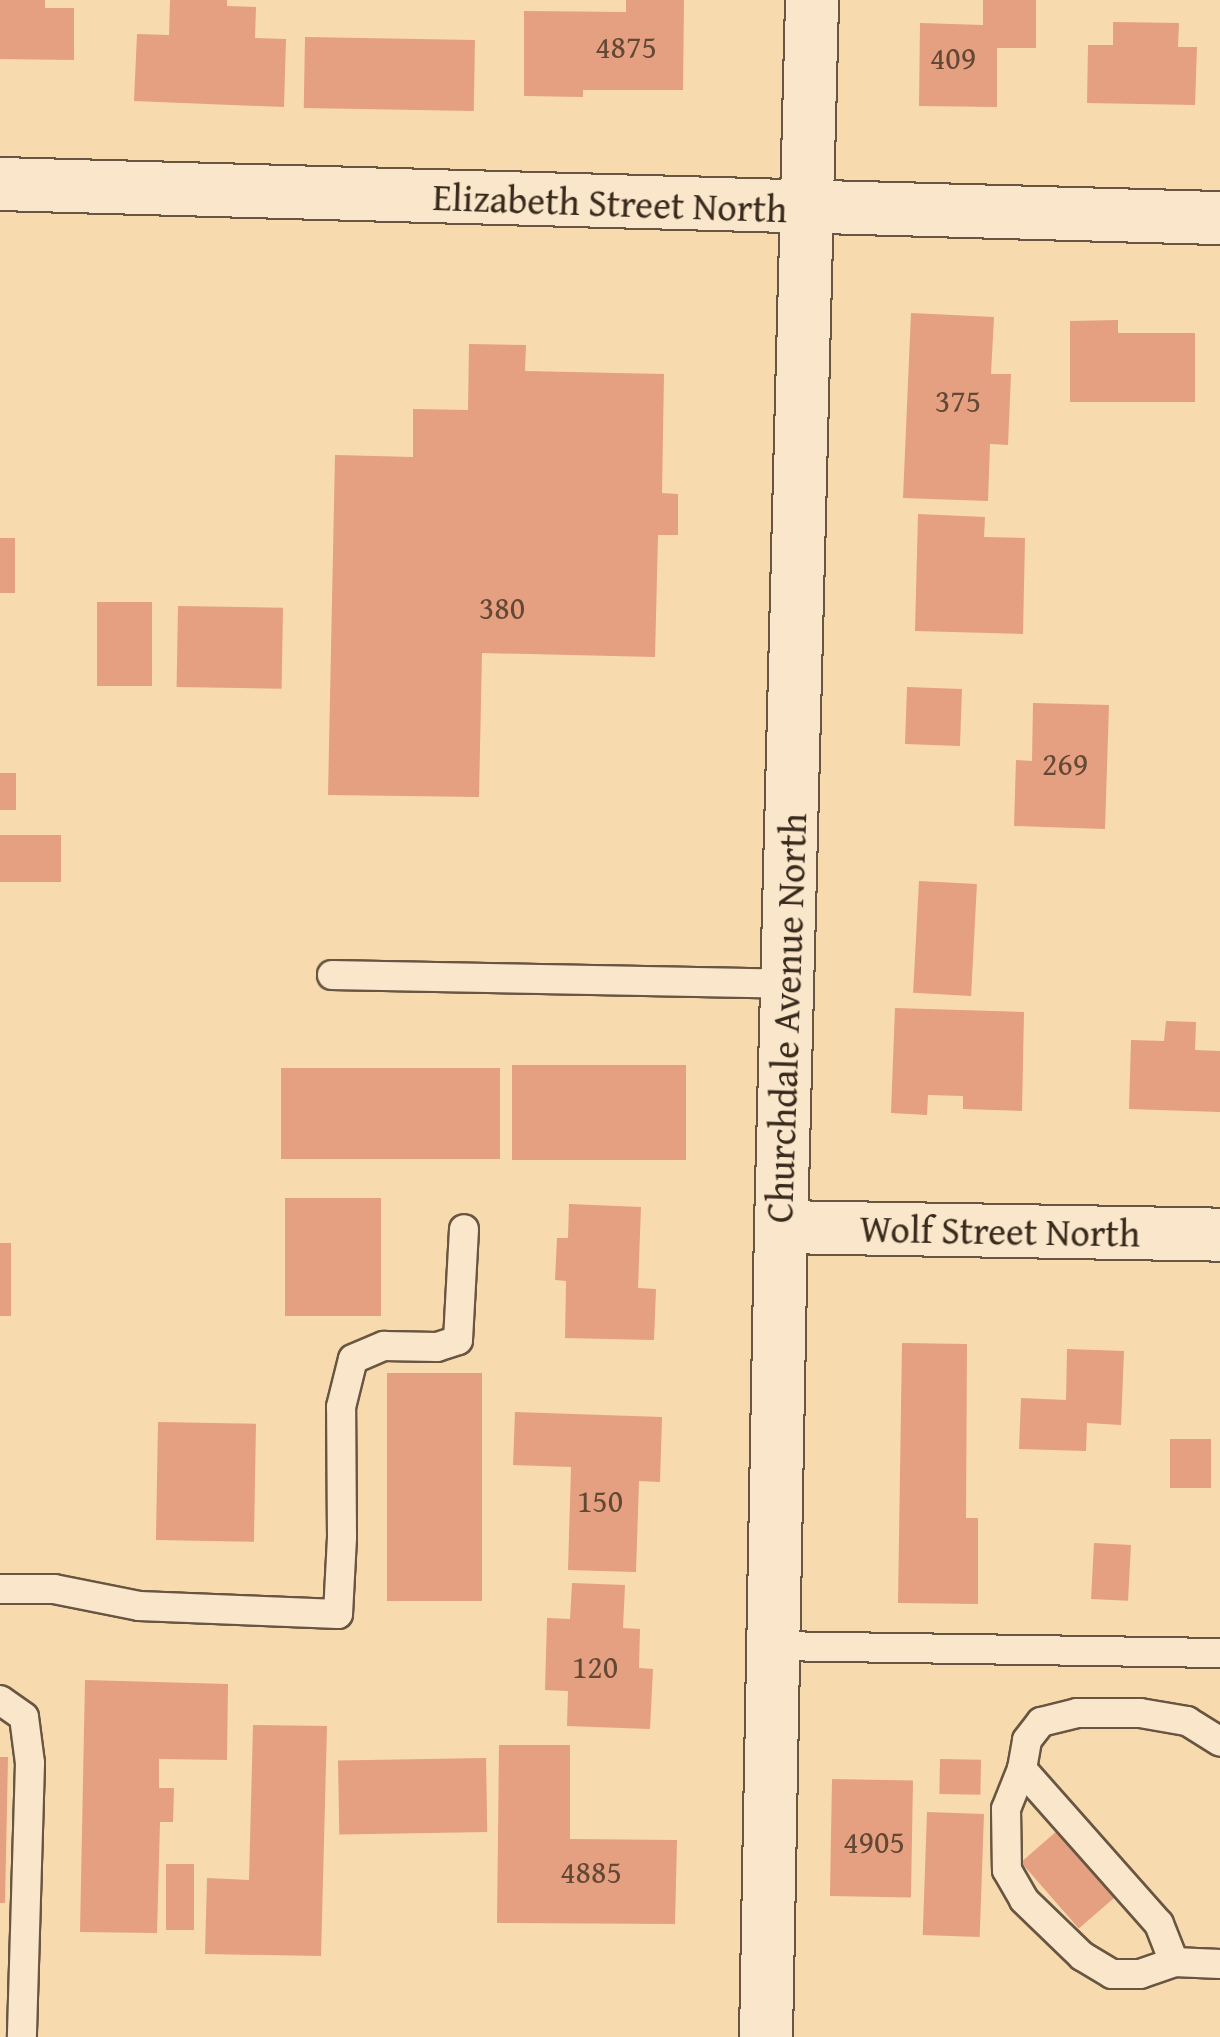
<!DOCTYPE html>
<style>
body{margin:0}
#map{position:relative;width:1220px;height:2037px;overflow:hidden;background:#f8daaf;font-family:"Gentium Book Plus",serif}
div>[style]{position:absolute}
.building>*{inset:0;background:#e4a080;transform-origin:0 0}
.roads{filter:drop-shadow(2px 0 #695642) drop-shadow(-2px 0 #695642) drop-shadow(0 2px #695642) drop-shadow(0 -2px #695642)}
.lane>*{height:28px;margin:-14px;padding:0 14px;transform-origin:14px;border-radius:14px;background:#fae7cb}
.street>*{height:52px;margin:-26px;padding:0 26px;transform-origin:26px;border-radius:26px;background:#fae7cb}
span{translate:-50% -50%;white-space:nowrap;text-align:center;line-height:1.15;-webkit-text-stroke:8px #fae7cb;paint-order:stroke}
.number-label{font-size:32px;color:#644836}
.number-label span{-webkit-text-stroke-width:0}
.street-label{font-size:38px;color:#392a1e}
</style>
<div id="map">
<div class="building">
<i style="clip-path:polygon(0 0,45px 0,45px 8px,74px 8px,74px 60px,0 59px)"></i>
<i style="clip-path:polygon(170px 0,227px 0,227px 6px,256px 7px,255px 38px,286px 39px,284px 107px,134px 101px,137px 34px,169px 35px)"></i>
<i style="clip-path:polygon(626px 0,684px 0,683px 90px,583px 90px,583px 97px,524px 96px,524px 11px,626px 12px)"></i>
<i style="clip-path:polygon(983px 0,1036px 0,1036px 48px,997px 48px,997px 107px,919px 106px,920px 23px,983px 25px)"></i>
<i style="clip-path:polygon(1113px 22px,1179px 23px,1178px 47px,1197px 47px,1195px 105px,1087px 103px,1088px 45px,1113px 45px)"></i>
<i style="left:305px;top:37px;width:170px;height:71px;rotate:1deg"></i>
<i style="clip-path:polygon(911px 313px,994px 317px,991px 374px,1011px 374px,1008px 445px,990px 444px,988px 501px,903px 498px)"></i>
<i style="clip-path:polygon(1118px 320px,1118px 333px,1195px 333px,1195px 402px,1070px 402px,1070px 321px)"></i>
<i style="clip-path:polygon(469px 344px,526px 345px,525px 371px,664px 374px,662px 493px,678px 494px,678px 535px,658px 535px,655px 657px,482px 653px,479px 797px,328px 795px,335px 455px,413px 457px,413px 409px,468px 410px)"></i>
<i style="clip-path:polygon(918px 514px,985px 517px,984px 537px,1025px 538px,1023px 634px,915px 631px)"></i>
<i style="left:0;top:538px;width:15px;height:55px"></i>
<i style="left:97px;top:602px;width:55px;height:84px"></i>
<i style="left:178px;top:606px;width:105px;height:81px;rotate:1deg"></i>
<i style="left:907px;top:687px;width:55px;height:57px;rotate:2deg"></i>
<i style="clip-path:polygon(1033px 703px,1109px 705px,1105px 829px,1014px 826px,1016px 760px,1032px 761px)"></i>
<i style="left:0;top:773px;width:16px;height:37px"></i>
<i style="left:0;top:835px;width:61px;height:47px"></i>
<i style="left:919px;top:881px;width:58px;height:112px;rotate:3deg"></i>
<i style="clip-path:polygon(895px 1008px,1024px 1012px,1022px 1111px,963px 1109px,963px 1096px,928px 1095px,927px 1115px,891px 1113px)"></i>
<i style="clip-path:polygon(1166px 1021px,1196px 1022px,1195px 1050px,1220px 1051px,1220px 1112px,1129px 1109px,1131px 1040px,1164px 1041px)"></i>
<i style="left:512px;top:1065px;width:174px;height:95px"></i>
<i style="left:281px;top:1068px;width:219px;height:91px"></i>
<i style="left:381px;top:1198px;width:118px;height:96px;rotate:90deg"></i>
<i style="clip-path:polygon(569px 1204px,641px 1207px,638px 1288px,656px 1289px,654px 1340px,565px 1338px,566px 1281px,555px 1280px,557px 1238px,568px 1238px)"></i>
<i style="left:0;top:1243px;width:11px;height:73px"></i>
<i style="clip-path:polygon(902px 1343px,967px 1344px,966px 1518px,978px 1518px,978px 1604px,898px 1603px)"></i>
<i style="clip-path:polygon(1067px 1349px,1124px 1351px,1121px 1425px,1087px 1423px,1086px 1451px,1019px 1449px,1021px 1398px,1066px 1400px)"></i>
<i style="left:387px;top:1373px;width:95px;height:228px"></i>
<i style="clip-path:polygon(515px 1412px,662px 1417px,660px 1482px,639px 1481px,636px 1572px,568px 1570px,571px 1467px,513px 1465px)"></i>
<i style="left:158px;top:1422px;width:98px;height:118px;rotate:1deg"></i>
<i style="left:1170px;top:1439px;width:41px;height:49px"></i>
<i style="left:1094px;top:1543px;width:37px;height:56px;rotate:3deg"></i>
<i style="clip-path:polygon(572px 1583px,625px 1585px,623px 1628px,640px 1629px,639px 1668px,653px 1669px,650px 1729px,567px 1726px,568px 1691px,545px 1690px,547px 1618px,570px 1619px)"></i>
<i style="clip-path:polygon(85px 1680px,228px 1684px,227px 1760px,159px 1759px,159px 1788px,174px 1788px,173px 1822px,160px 1822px,157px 1933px,80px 1932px)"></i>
<i style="clip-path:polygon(253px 1725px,327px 1726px,321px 1956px,205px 1954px,207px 1878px,249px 1880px)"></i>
<i style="clip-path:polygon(499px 1745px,570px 1745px,570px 1839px,677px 1840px,675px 1924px,497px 1923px)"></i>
<i style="clip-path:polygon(0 1757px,8px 1757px,5px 1903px,0 1903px)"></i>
<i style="left:486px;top:1758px;width:74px;height:148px;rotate:89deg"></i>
<i style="left:940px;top:1759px;width:41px;height:35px;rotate:1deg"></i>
<i style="left:832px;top:1779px;width:81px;height:117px;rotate:1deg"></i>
<i style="left:927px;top:1812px;width:57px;height:123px;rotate:2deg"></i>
<i style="left:1058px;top:1830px;width:88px;height:49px;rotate:49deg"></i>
<i style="left:194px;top:1864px;width:66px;height:28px;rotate:90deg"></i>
</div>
<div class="roads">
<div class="lane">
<i style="left:332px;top:975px;width:455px;rotate:1.1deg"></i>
<i style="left:0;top:1589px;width:54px"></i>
<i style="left:54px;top:1589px;width:87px;rotate:11.3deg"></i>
<i style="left:139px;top:1606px;width:199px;rotate:2.3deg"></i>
<i style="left:338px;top:1614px;width:77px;rotate:-87deg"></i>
<i style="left:342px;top:1537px;width:130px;rotate:-90.4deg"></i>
<i style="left:341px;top:1407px;width:49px;rotate:-76deg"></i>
<i style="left:353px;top:1359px;width:34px;rotate:-23deg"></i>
<i style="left:384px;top:1346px;width:53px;rotate:1.1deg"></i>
<i style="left:437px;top:1347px;width:22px;rotate:-18deg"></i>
<i style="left:458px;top:1340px;width:111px;rotate:-86.9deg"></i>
<i style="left:773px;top:1646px;width:447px;rotate:0.9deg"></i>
<i style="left:0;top:1700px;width:29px;rotate:35deg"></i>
<i style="left:24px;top:1717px;width:46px;rotate:82.6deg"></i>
<i style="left:30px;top:1763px;width:274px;rotate:91.7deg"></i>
<i style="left:1022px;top:1769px;width:43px;rotate:111.8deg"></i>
<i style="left:1006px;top:1809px;width:61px;rotate:89.1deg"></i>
<i style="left:1007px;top:1870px;width:34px;rotate:60deg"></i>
<i style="left:1024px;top:1900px;width:81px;rotate:44deg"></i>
<i style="left:1082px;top:1956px;width:35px;rotate:31deg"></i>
<i style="left:1112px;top:1974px;width:28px"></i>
<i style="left:1140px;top:1974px;width:36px;rotate:-19deg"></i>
<i style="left:1174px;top:1962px;width:46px;rotate:2.5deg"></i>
<i style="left:1174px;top:1962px;width:41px;rotate:-111.5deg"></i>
<i style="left:1159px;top:1924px;width:207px;rotate:-131.5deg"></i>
<i style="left:1022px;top:1769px;width:29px;rotate:-80deg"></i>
<i style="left:1027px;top:1740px;width:23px;rotate:-52deg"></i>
<i style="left:1041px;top:1722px;width:37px;rotate:-14deg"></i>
<i style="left:1077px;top:1713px;width:63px"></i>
<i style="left:1140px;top:1713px;width:48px;rotate:9.7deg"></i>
<i style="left:1187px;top:1721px;width:39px;rotate:32deg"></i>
</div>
<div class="street">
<i style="left:0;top:184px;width:1220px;rotate:1.6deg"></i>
<i style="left:781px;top:1227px;width:439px;rotate:1deg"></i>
<i style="left:766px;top:2037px;width:810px;rotate:-88.94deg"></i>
<i style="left:781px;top:1227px;width:1227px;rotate:-88.55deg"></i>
</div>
</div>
<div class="number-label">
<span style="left:626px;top:47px">4875</span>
<span style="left:953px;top:58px">409</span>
<span style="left:958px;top:401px">375</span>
<span style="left:502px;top:608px">380</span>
<span style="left:1065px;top:764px">269</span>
<span style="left:600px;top:1501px">150</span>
<span style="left:595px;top:1667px">120</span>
<span style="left:874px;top:1842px">4905</span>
<span style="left:591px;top:1872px">4885</span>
</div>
<div class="street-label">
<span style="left:610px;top:203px;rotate:2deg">Elizabeth Street North</span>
<span style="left:786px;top:1018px;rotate:-88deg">Churchdale Avenue North</span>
<span style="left:1000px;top:1231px;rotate:1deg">Wolf Street North</span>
</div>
</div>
